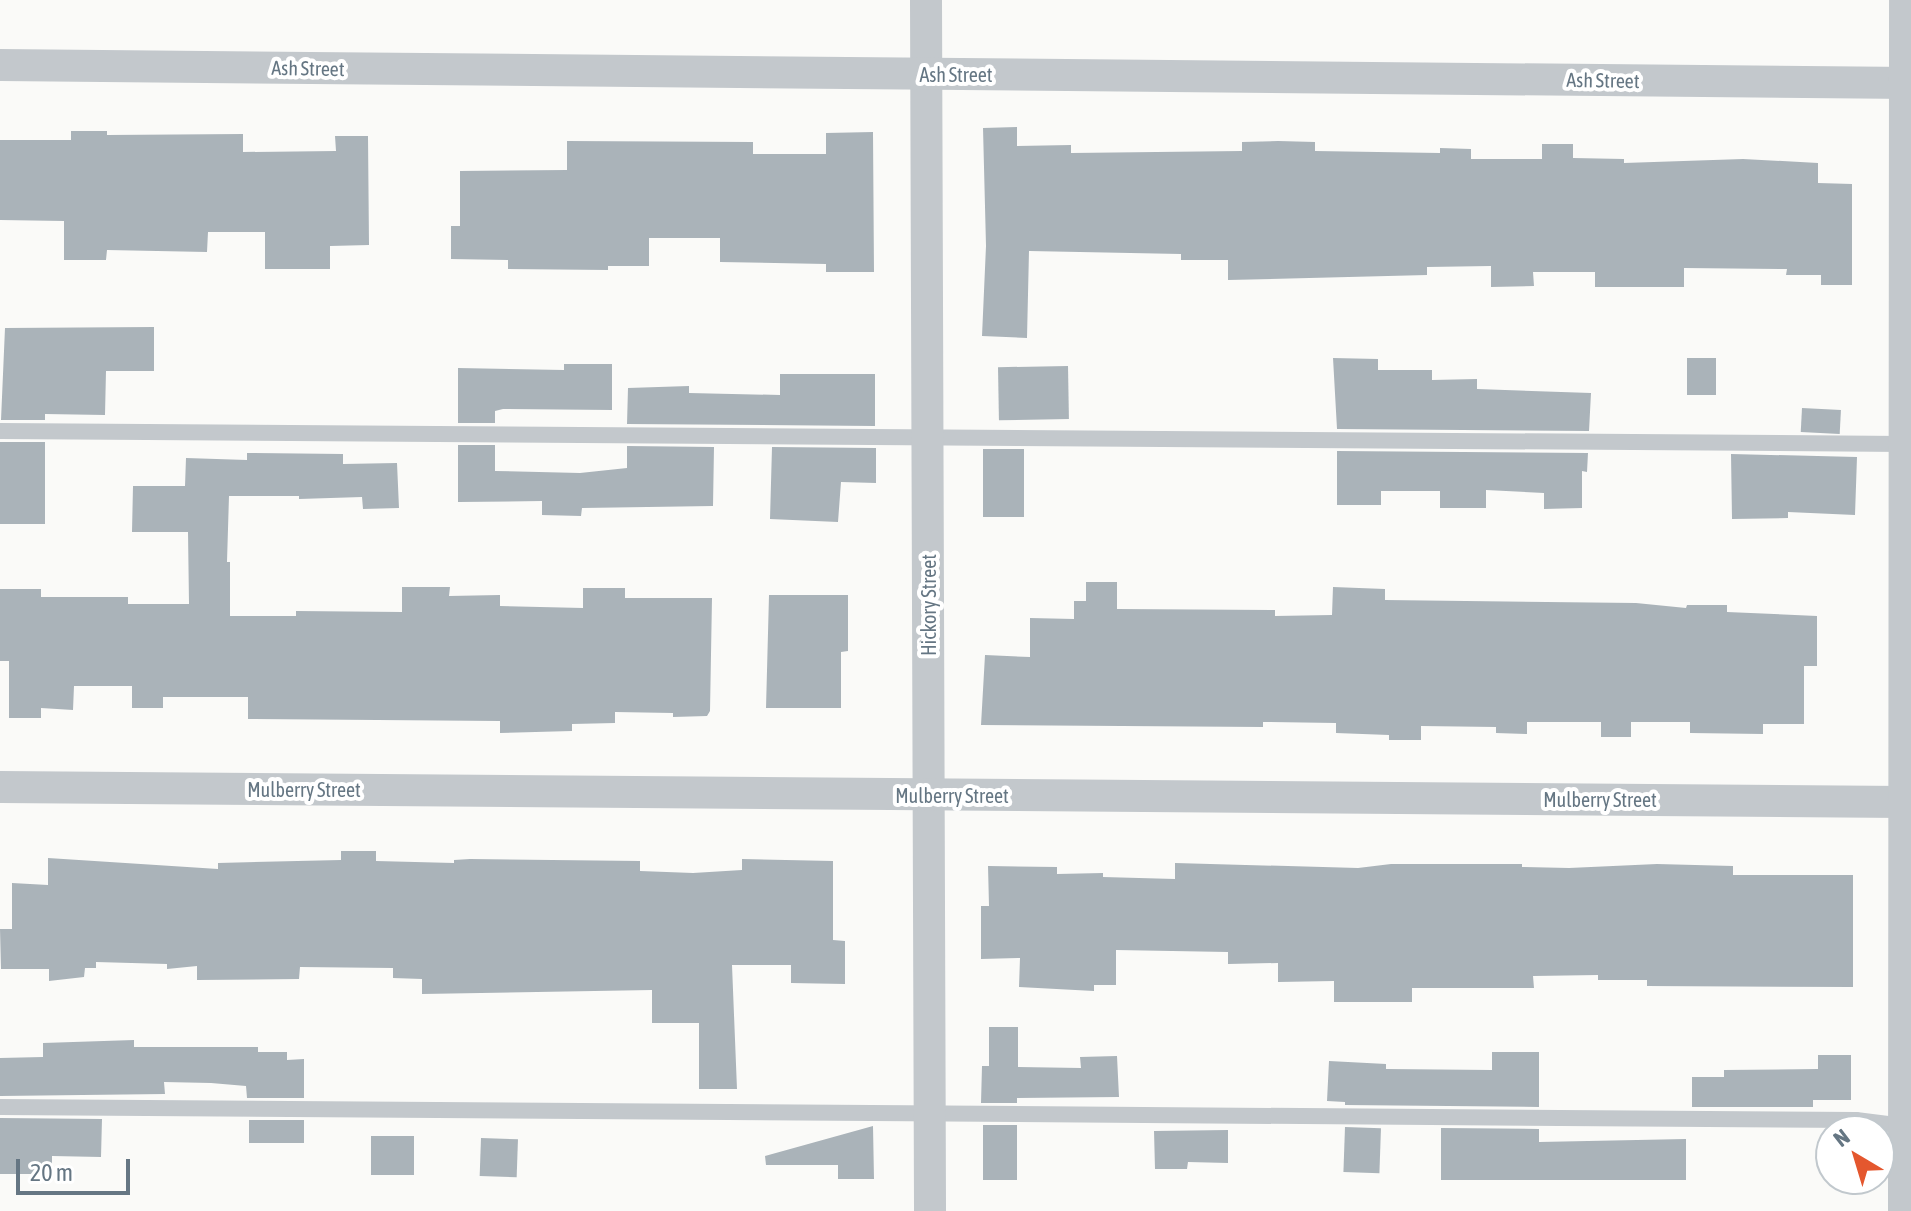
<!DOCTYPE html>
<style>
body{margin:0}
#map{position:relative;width:1911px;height:1211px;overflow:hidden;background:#fafaf8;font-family:"Asap Condensed",sans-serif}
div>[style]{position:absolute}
.building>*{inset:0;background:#aab3b9;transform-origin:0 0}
.service>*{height:16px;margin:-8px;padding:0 8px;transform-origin:8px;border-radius:8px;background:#c3c8cc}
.minor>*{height:32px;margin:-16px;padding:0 16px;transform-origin:16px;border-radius:16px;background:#c3c8cc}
span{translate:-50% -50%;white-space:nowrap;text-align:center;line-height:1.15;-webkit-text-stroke:8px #fff;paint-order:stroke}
.street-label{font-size:20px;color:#657683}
.north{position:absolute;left:1815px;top:1115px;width:80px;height:80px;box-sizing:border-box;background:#fff;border:2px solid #c1c8cd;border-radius:50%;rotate:322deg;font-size:22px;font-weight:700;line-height:32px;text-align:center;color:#657683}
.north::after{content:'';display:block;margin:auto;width:28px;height:36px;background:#e4572e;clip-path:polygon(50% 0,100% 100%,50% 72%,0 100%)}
.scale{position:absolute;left:16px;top:1159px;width:114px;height:36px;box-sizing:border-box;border:4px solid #657683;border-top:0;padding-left:10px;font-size:24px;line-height:28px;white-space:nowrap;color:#657683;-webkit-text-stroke:6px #fff;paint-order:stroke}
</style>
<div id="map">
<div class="building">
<i style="clip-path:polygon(1017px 127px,1017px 146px,1071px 145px,1071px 153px,1242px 151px,1242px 142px,1278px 141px,1315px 142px,1315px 151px,1440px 153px,1440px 148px,1471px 149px,1471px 159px,1542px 159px,1542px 144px,1573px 144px,1573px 158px,1624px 159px,1624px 163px,1743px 159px,1818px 163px,1818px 183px,1852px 184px,1852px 285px,1821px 285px,1821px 275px,1786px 275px,1787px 269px,1684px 268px,1684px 287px,1595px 287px,1595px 272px,1533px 272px,1534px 286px,1491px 287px,1491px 266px,1427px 267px,1427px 275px,1228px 280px,1228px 260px,1181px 260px,1181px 254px,1029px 251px,1027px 338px,982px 336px,986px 246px,983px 128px)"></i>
<i style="clip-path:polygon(71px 131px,107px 131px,107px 135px,243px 134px,243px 152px,336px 151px,335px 136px,368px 136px,369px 245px,330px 246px,330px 269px,265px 269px,265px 232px,208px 232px,207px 252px,107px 250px,106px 260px,64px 260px,64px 221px,0 220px,0 140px,71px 140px)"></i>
<i style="clip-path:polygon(873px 132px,874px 272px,826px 272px,826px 264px,720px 262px,720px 238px,649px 238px,649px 266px,608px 266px,608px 270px,508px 269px,508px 260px,451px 259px,451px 226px,460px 226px,460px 171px,567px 170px,567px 141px,753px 142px,753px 154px,826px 154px,826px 133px)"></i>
<i style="clip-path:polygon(154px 327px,154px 371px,106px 371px,105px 415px,45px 414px,45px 420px,1px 420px,5px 328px)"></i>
<i style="clip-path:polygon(1333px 358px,1378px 359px,1378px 370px,1432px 370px,1432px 380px,1477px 379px,1477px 389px,1591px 393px,1589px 431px,1337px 429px)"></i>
<i style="left:1687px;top:358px;width:29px;height:37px"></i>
<i style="clip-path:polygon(564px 364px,612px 364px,612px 410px,503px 409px,495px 411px,495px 423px,458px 423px,458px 368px,564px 370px)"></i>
<i style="left:1068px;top:366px;width:53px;height:70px;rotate:89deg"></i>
<i style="clip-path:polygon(780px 374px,875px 374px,875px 426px,627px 424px,628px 388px,689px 386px,689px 393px,780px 395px)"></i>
<i style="left:1802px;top:408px;width:39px;height:24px;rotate:3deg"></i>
<i style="left:45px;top:442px;width:82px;height:45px;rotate:90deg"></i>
<i style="clip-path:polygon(458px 445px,495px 445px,495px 471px,580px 473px,627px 468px,627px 446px,714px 447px,713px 506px,582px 508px,581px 516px,542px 515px,542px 501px,458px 502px)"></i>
<i style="clip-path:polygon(772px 447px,876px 448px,876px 483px,841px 482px,838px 522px,770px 519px)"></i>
<i style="left:983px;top:449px;width:41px;height:68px"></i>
<i style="clip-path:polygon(1337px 451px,1588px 453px,1587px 472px,1582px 471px,1582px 508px,1544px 509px,1544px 493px,1486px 490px,1486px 508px,1440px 508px,1440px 491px,1381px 491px,1381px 505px,1337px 505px)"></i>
<i style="clip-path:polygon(247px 453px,343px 454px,343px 464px,397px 463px,399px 508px,363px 509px,362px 497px,299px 499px,299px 496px,229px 496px,227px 562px,230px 562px,230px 616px,296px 616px,296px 611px,402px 612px,402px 587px,450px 587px,449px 596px,500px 595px,500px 606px,583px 608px,583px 588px,625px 588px,625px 598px,712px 598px,710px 711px,707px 716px,673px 717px,673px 713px,615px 712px,615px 723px,572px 724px,572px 731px,500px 733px,500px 721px,248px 719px,248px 697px,163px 697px,163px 708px,132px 708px,132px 686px,74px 686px,73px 710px,41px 708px,41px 718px,9px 718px,9px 661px,0 661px,0 589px,41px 589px,41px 597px,128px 597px,128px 604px,189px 604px,188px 532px,132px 532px,133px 486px,185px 486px,186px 458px,247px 460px)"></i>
<i style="clip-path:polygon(1731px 454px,1857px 457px,1855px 515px,1788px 512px,1788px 518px,1732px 519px)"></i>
<i style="clip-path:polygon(1086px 582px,1117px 582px,1117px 609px,1275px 610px,1275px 616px,1332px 615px,1333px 587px,1385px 589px,1385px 600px,1636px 603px,1686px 608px,1687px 605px,1727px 605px,1727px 612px,1817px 616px,1817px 666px,1804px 666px,1804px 724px,1763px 724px,1763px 734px,1690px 733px,1690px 722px,1631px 722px,1631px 737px,1601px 737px,1601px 722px,1527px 722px,1527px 734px,1496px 733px,1496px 727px,1421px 726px,1421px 740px,1389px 740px,1389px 735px,1336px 733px,1336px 723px,1263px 722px,1263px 727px,981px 725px,985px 655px,1030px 657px,1030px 618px,1074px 619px,1074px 601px,1086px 601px)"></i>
<i style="clip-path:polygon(769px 595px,848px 595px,848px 651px,841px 652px,841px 708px,766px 708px)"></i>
<i style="clip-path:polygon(341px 851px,376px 851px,376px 861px,454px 863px,454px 860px,470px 859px,640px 861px,640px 871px,693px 873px,742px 870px,742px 859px,833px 861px,833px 940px,845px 941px,845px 984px,791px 983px,791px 965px,732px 965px,737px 1089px,699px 1089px,699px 1023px,652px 1023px,652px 990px,422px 994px,422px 979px,393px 978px,393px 968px,300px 967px,299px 979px,197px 980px,197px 966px,167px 969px,167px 964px,96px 962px,96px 968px,85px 968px,84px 977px,49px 981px,49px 969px,1px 969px,0 929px,12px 929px,12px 883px,48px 885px,48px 858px,218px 869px,218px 863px,341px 860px)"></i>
<i style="clip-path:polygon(1175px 863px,1358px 868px,1391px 864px,1522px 864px,1522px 867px,1569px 868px,1657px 864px,1733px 866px,1733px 875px,1853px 875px,1853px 987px,1647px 986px,1647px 980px,1598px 980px,1598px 975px,1533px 976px,1534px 988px,1412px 988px,1412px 1002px,1334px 1002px,1334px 981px,1278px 982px,1278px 963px,1228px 964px,1228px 952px,1116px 950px,1116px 985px,1094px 985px,1094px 991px,1019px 987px,1020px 958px,981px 959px,981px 906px,989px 906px,988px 866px,1057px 867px,1057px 874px,1103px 873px,1103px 877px,1175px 879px)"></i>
<i style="clip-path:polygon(989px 1027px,1018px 1027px,1018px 1067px,1081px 1068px,1080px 1057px,1117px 1056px,1119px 1097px,1017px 1098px,1017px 1103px,981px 1103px,982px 1066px,989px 1066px)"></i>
<i style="clip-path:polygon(134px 1040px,134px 1047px,258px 1047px,258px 1052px,287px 1052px,287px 1060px,304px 1059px,304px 1098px,247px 1098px,246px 1086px,211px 1083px,164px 1082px,165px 1094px,0 1096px,0 1058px,43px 1057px,43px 1043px)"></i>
<i style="clip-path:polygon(1492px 1052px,1539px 1052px,1539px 1107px,1345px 1105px,1345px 1102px,1327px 1101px,1329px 1061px,1386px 1064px,1386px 1069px,1492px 1070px)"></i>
<i style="clip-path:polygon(1818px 1055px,1851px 1055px,1851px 1100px,1813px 1100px,1813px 1107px,1692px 1107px,1692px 1077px,1724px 1077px,1724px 1070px,1818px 1069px)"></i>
<i style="clip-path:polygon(0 1118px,102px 1119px,101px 1157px,52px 1156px,52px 1174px,0 1174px)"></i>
<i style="left:249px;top:1120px;width:55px;height:23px"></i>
<i style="left:983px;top:1125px;width:34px;height:55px"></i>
<i style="clip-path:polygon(873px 1126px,874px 1179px,838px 1179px,838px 1165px,766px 1165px,765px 1156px)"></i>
<i style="left:1345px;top:1127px;width:36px;height:45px;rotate:2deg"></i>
<i style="clip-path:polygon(1441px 1128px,1539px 1129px,1539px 1142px,1686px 1139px,1686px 1180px,1441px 1180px)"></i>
<i style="clip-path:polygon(1228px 1130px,1228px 1163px,1188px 1162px,1187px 1169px,1155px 1169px,1154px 1131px)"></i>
<i style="left:371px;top:1136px;width:43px;height:39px"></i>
<i style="left:481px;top:1138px;width:37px;height:38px;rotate:2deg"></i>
</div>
<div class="service">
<i style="left:0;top:431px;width:1904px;rotate:0.39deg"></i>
<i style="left:0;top:1107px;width:1856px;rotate:0.4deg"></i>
<i style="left:1856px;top:1120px;width:48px;rotate:7.1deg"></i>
</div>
<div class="minor">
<i style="left:926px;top:0;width:1211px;rotate:89.81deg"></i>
<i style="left:0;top:65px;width:1911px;rotate:0.54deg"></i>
<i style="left:0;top:787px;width:1904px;rotate:0.45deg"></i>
<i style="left:1904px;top:1211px;width:1211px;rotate:-89.95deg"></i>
</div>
<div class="street-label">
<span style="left:308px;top:68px;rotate:1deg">Ash Street</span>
<span style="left:956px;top:74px">Ash Street</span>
<span style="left:1603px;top:80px;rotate:1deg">Ash Street</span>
<span style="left:928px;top:605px;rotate:-90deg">Hickory Street</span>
<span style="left:304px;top:789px">Mulberry Street</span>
<span style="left:952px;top:795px">Mulberry Street</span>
<span style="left:1600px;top:799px">Mulberry Street</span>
</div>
<div class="north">N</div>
<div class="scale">20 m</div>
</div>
